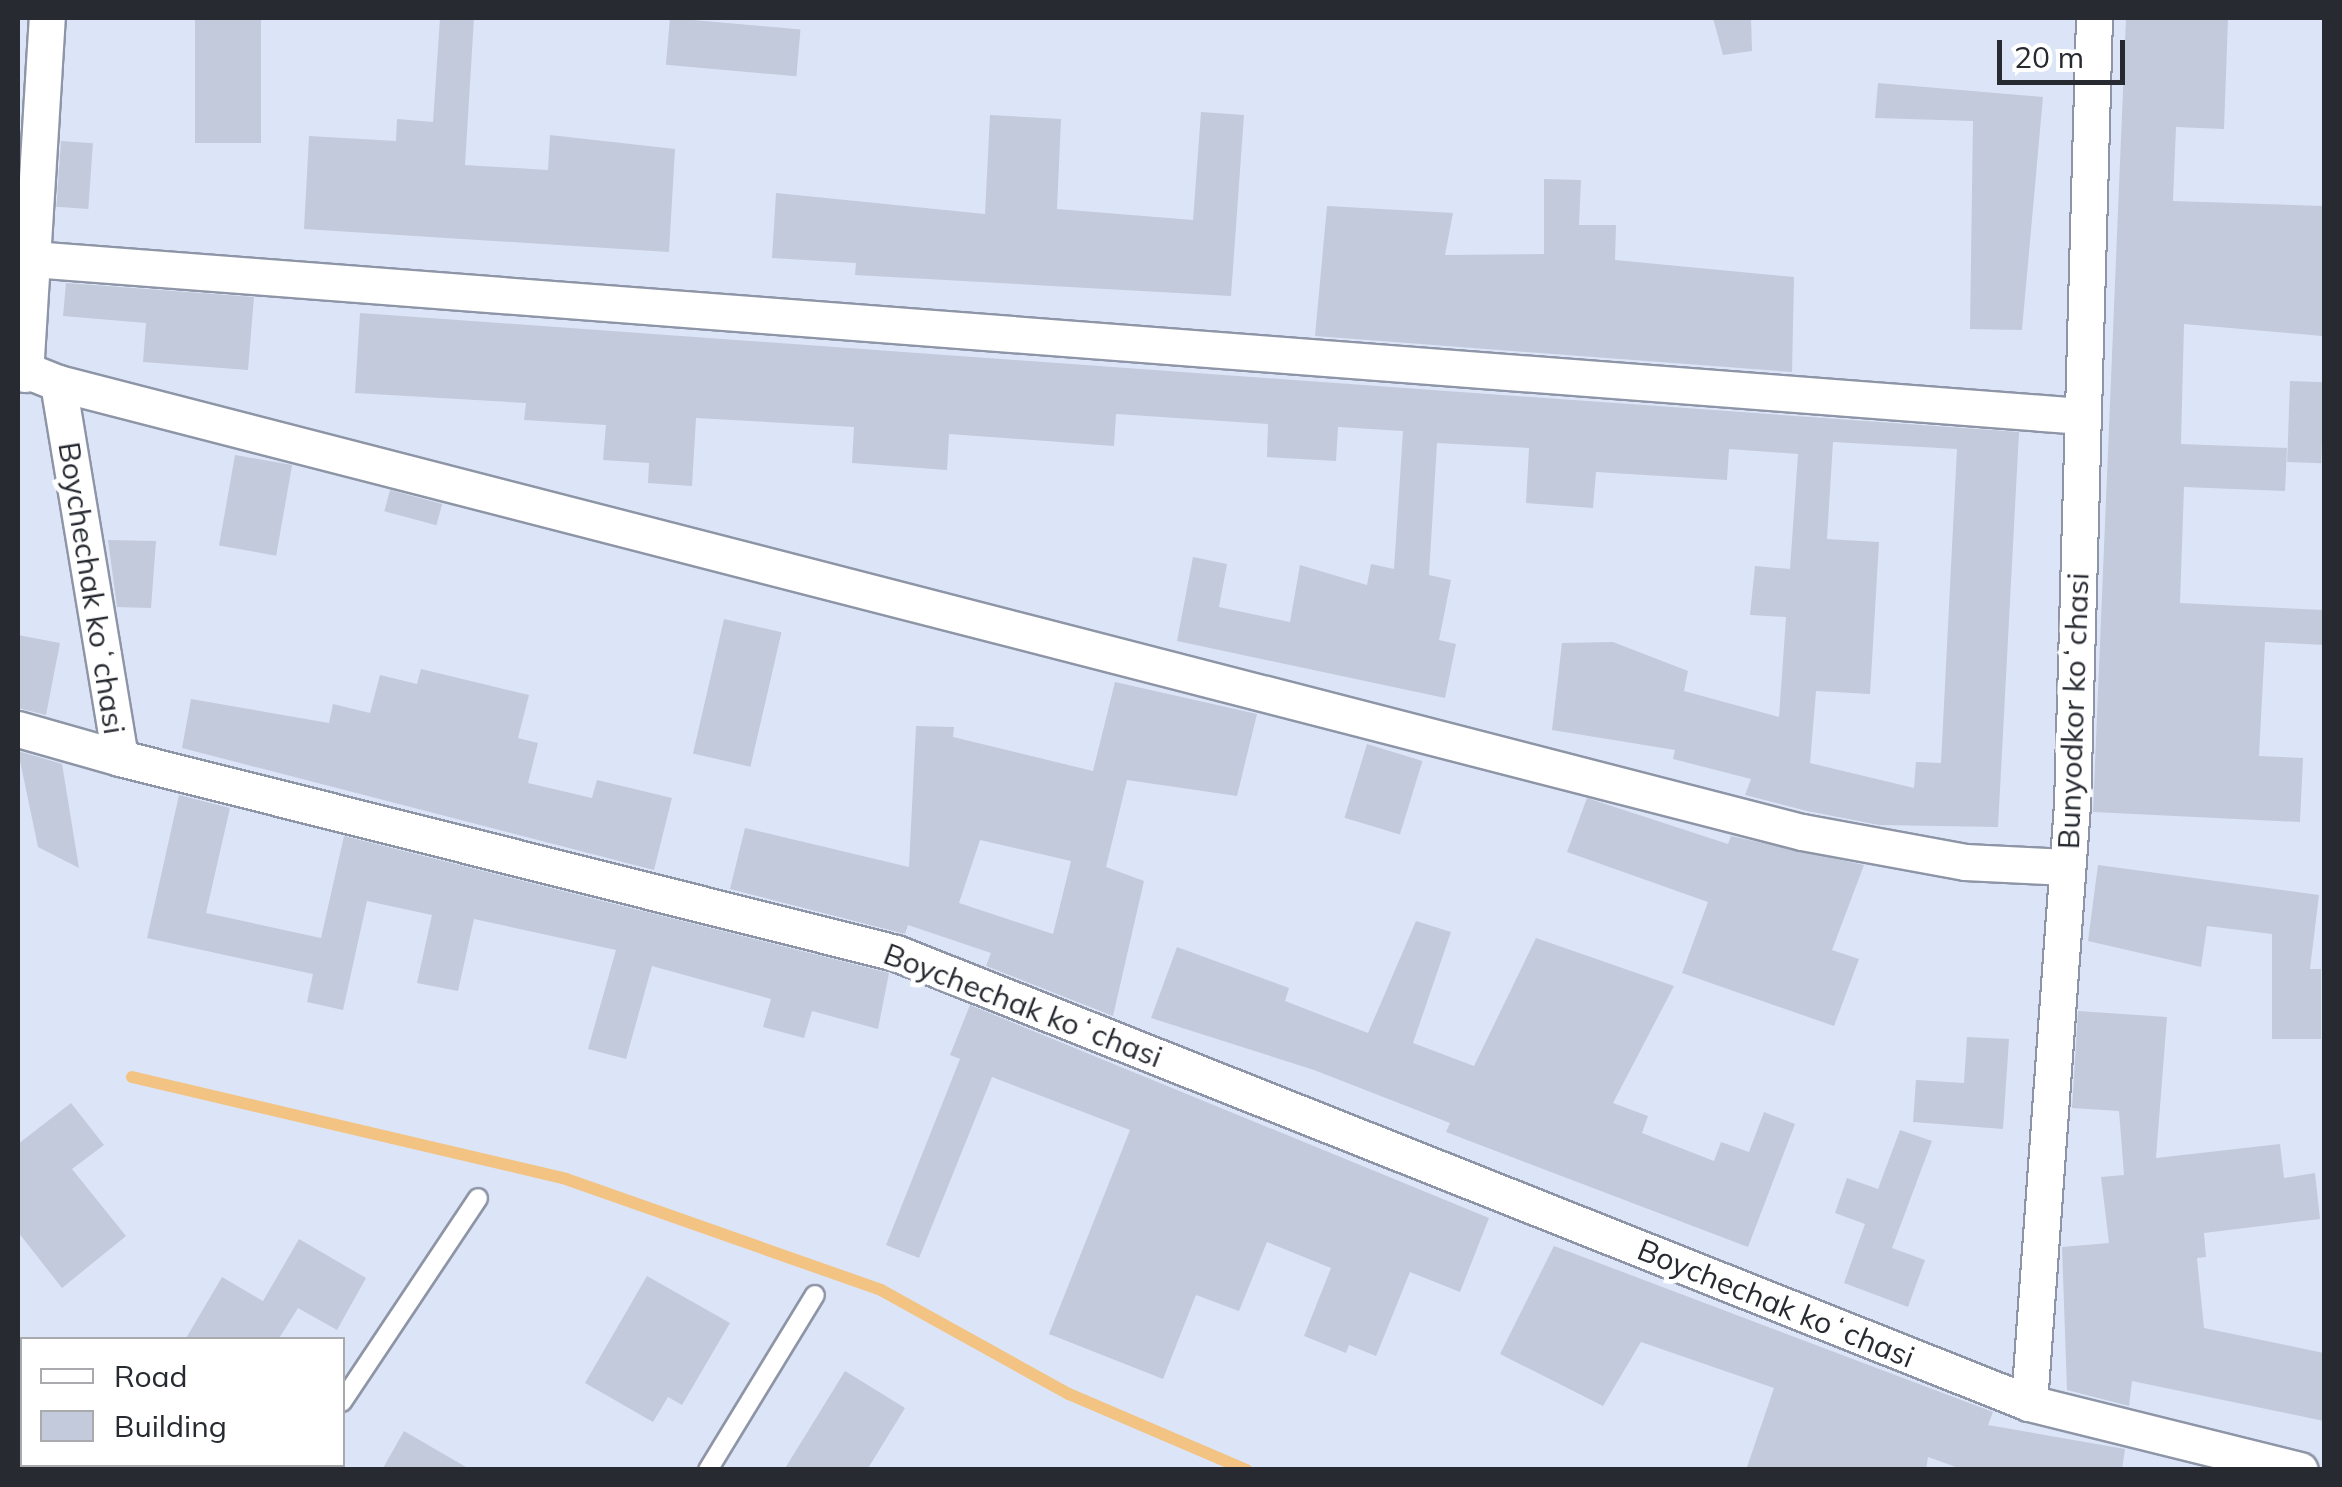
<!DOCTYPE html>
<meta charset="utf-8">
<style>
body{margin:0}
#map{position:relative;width:2342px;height:1487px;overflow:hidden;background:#dce5f7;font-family:Mulish,sans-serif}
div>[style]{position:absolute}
.stream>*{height:12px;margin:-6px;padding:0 6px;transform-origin:6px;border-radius:6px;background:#f2c382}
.building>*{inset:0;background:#c2cadc;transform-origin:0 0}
.roads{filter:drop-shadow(2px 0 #8d95a6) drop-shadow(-2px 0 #8d95a6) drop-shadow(0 2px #8d95a6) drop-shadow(0 -2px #8d95a6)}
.lane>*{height:18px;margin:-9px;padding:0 9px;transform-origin:9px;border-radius:9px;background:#fff}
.street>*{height:35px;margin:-17.5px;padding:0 17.5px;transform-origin:17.5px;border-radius:17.5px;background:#fff}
span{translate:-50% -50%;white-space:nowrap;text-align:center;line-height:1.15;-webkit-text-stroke:10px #fff;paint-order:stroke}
.street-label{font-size:30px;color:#272a31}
.frame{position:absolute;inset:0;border:20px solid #272a31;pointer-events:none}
.legend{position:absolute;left:20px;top:1337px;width:325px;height:130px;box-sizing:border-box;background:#fff;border:2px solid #a9aaad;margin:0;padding:12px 18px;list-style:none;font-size:30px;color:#272a31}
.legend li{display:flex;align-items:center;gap:20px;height:50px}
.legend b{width:50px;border:2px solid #a9aaad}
.scale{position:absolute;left:1997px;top:40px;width:128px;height:45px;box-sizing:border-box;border:5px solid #272a31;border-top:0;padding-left:12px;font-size:30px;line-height:35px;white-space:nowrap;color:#272a31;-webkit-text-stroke:8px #fff;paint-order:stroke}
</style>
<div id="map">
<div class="stream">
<i style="left:132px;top:1077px;width:446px;rotate:13.2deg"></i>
<i style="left:566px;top:1179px;width:334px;rotate:19.4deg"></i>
<i style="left:881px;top:1290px;width:215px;rotate:29deg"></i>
<i style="left:1069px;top:1394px;width:193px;rotate:23.2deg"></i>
</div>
<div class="building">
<i style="left:195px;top:18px;width:66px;height:125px"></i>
<i style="clip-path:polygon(440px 18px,474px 18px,465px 165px,548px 170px,550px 135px,675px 149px,669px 252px,304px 229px,309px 136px,396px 141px,397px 119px,433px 122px)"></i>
<i style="left:670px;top:18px;width:131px;height:47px;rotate:5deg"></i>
<i style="clip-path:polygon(1713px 18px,1751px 18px,1752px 51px,1723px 55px)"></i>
<i style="clip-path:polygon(2126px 18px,2228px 18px,2224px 129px,2176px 127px,2173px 201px,2324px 206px,2322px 336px,2184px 324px,2181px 444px,2287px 448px,2285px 491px,2184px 487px,2180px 603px,2324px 610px,2324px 645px,2265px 642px,2259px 756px,2303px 758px,2300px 822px,2093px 812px)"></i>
<i style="clip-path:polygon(1878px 83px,2043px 97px,2022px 330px,1970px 329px,1973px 121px,1875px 118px)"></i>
<i style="clip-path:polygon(1201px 112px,1244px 115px,1231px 296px,855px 275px,856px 263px,772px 258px,776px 193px,985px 214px,990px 115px,1061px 119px,1057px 209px,1193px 220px)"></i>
<i style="left:61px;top:141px;width:32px;height:66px;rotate:4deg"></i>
<i style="clip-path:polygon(1544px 179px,1581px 180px,1579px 225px,1616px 225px,1615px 260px,1794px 277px,1792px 372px,1315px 336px,1327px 206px,1453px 213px,1445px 255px,1544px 254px)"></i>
<i style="clip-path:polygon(66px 283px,254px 297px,248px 370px,143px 362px,146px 323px,63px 316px)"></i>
<i style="clip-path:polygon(evenodd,360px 313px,2019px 432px,1998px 827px,1879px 825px,1807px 811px,1745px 795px,1751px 779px,1673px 759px,1675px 750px,1552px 730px,1562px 643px,1613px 642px,1688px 671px,1684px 691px,1779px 717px,1786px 617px,1750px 615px,1755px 566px,1790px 569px,1798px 454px,1729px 449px,1727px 480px,1596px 472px,1593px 508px,1526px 503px,1529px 448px,1437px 443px,1429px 575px,1451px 580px,1439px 640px,1456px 644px,1445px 698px,1177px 641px,1193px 557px,1227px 564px,1219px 607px,1290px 622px,1300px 565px,1367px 585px,1371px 564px,1394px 569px,1403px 431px,1338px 427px,1336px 461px,1267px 457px,1268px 424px,1116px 414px,1114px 446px,949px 434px,947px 470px,852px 463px,854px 427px,696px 418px,692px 486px,648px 483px,649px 463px,603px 460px,606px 425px,524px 420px,526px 403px,355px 393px,360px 313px,1833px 442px,1957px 449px,1941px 763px,1916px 762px,1914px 788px,1810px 763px,1816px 691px,1870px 694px,1879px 542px,1827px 539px,1833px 442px)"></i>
<i style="left:2290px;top:381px;width:34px;height:81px;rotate:2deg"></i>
<i style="left:235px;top:455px;width:58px;height:92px;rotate:10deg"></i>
<i style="left:390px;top:490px;width:54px;height:22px;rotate:15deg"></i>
<i style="clip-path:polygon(108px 540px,156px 541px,151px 608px,117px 607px)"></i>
<i style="left:724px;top:619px;width:59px;height:138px;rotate:13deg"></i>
<i style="clip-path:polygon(18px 635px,60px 643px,46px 715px,18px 708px)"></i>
<i style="clip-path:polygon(421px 669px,529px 695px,518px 738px,538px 743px,528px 783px,592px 798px,597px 780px,672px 798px,654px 870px,182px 748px,191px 699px,329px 723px,333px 704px,370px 713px,380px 675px,417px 684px)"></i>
<i style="clip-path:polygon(evenodd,1115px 682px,1257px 714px,1237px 796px,1127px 780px,1106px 867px,1144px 881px,1113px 1016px,986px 966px,991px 953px,908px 925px,905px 934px,730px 889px,745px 828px,909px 867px,916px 726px,954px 727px,953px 737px,1093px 771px,1115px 682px,980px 840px,1071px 861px,1053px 934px,959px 903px,980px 840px)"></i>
<i style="left:1367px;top:744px;width:58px;height:77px;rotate:17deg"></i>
<i style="clip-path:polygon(18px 751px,62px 764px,79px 868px,38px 847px)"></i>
<i style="clip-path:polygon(179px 795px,230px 808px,206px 913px,321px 938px,344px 836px,889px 973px,878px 1029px,812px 1011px,804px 1038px,763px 1027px,771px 999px,652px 966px,626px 1059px,588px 1049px,616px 950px,474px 919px,458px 991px,417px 983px,432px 915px,367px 901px,343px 1010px,307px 1002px,313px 974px,147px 938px)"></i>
<i style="clip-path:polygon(1587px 798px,1728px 844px,1731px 836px,1864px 865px,1832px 950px,1859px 959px,1834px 1026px,1682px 973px,1708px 902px,1567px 852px)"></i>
<i style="clip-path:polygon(2098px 865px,2319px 895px,2310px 969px,2321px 969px,2321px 1039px,2272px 1039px,2272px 934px,2207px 926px,2201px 967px,2088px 941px)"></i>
<i style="clip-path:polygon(1416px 921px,1451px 932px,1413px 1043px,1474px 1066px,1536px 938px,1674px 986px,1613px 1103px,1648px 1116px,1642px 1133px,1714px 1161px,1721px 1142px,1749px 1152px,1764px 1112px,1795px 1124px,1748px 1247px,1446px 1132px,1450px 1123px,1314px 1070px,1151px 1018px,1177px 947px,1289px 988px,1285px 1001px,1368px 1033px)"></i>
<i style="clip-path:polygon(970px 1005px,1489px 1218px,1460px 1292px,1410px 1272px,1376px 1356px,1349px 1345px,1346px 1353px,1304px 1336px,1331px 1268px,1267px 1242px,1239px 1311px,1196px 1295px,1163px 1379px,1049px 1334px,1130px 1130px,992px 1077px,919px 1258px,886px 1245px,960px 1059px,950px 1055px)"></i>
<i style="clip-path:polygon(2078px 1011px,2167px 1017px,2156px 1158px,2280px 1144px,2284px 1178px,2315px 1173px,2320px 1219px,2204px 1233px,2206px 1257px,2197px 1258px,2204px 1328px,2324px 1353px,2324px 1421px,2132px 1381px,2129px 1406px,2067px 1390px,2062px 1247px,2109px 1243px,2101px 1177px,2124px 1175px,2119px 1111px,2072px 1108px)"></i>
<i style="clip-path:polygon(1967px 1037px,2009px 1039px,2003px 1129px,1913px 1122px,1916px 1080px,1964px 1083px)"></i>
<i style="clip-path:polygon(71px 1103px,104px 1145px,72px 1169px,126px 1236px,62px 1288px,18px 1232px,18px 1144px)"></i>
<i style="clip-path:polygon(1900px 1130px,1932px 1141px,1892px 1248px,1925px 1260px,1908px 1307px,1844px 1283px,1865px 1224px,1835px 1213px,1847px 1178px,1878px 1189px)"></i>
<i style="clip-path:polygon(299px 1239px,366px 1278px,337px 1330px,298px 1308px,278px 1340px,185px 1340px,222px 1277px,263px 1301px)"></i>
<i style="clip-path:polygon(1554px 1246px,1993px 1412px,1988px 1425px,2125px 1449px,2122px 1470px,1964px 1470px,1928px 1457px,1926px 1470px,1746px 1470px,1774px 1388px,1641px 1342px,1603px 1406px,1500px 1354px)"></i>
<i style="clip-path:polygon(647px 1276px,730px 1323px,682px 1405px,668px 1397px,653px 1422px,585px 1383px)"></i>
<i style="clip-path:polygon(845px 1371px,905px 1408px,867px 1470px,784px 1470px)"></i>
<i style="clip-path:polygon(404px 1431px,471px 1470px,382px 1470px)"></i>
</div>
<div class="roads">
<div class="lane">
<i style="left:342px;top:1402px;width:245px;rotate:-56.3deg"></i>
<i style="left:298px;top:1470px;width:7px;rotate:-63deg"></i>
<i style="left:708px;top:1470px;width:205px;rotate:-58.6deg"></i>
</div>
<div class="street">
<i style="left:32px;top:259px;width:2057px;rotate:4.38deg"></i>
<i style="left:18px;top:367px;width:43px;rotate:21.8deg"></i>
<i style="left:58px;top:383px;width:380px;rotate:80.6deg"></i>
<i style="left:120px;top:758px;width:800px;rotate:14.11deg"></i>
<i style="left:896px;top:953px;width:1219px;rotate:21.66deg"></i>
<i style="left:2029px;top:1403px;width:279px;rotate:13.9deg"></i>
<i style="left:25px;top:374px;width:357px;rotate:-86.5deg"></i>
<i style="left:58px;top:383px;width:1801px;rotate:14.44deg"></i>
<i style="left:1802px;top:832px;width:166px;rotate:10.4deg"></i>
<i style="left:1965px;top:862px;width:102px;rotate:2.8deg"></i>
<i style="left:18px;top:729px;width:106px;rotate:15.9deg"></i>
<i style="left:2029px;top:1403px;width:600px;rotate:-85.89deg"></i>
<i style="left:2072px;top:805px;width:787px;rotate:-88.4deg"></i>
</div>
</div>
<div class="street-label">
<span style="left:92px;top:588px;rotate:81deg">Boychechak koʻchasi</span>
<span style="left:2073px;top:711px;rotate:-88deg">Bunyodkor koʻchasi</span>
<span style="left:1023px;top:1005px;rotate:21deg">Boychechak koʻchasi</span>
<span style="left:1776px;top:1303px;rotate:22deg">Boychechak koʻchasi</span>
</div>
<div class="frame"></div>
<ul class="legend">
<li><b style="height:12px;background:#fff"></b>Road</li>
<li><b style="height:28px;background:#c2cadc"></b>Building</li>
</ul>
<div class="scale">20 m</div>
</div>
